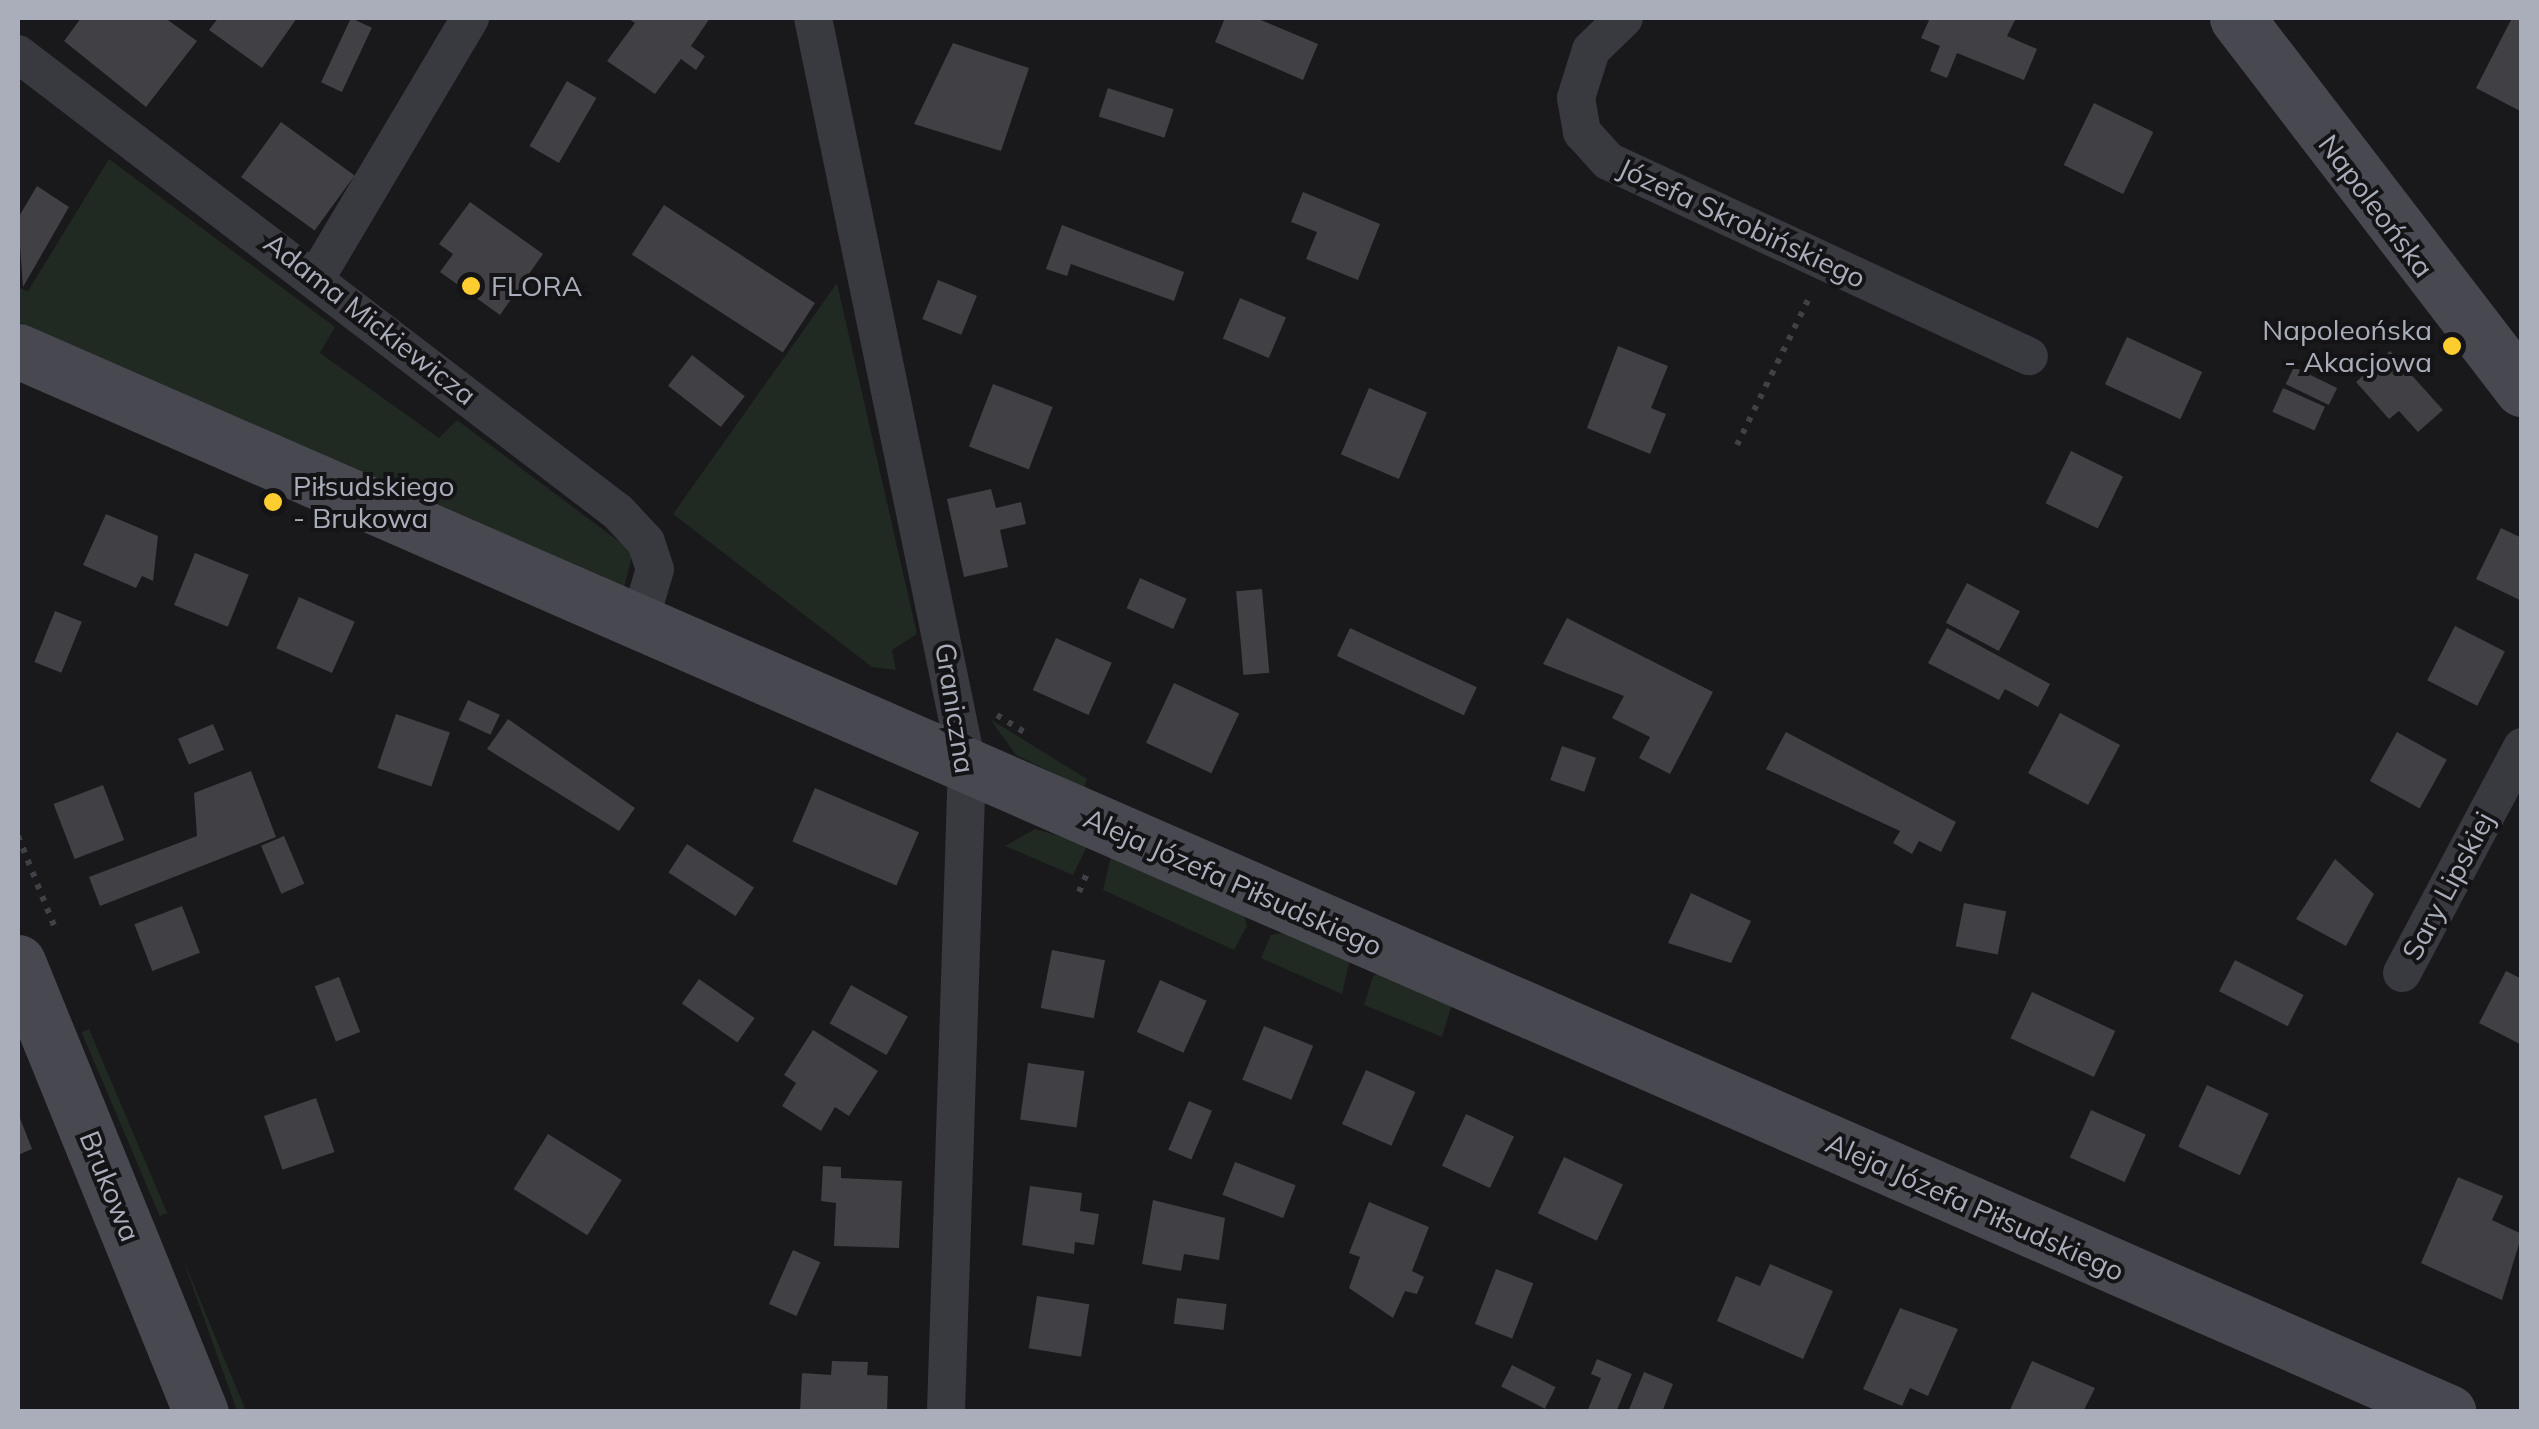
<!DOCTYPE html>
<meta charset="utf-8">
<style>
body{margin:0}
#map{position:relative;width:2539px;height:1429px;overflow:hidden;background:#19181b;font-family:Mulish,sans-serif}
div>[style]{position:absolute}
.green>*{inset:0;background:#202922;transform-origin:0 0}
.building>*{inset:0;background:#404045;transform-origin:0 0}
.path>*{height:6px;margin-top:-3px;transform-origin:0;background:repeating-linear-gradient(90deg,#3f4147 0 5px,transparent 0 13px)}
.street>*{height:38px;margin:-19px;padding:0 19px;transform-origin:19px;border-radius:19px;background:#393a40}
.secondary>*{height:55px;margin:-27.5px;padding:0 27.5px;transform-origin:27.5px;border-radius:27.5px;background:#474850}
.dots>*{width:28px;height:28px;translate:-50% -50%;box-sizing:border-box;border:5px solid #141316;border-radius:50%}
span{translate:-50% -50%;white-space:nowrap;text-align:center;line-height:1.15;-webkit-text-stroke:8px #141316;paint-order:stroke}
.street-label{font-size:28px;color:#aaaebb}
.poi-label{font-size:28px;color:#aaaebb}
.left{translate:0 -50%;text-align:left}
.right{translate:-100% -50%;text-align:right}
.frame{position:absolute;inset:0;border:20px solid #aaaebb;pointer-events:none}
</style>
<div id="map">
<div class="green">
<i style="clip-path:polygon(109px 159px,335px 327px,320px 353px,439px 438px,457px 420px,633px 552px,623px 592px,18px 322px,18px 287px,28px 291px)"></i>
<i style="clip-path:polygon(837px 283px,917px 634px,892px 650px,896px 670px,872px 667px,673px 514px)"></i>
<i style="clip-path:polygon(990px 719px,1087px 779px,1084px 788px,1016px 755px)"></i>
<i style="clip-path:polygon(1035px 829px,1088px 844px,1073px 875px,1005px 846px)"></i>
<i style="clip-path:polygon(1111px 856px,1243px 912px,1247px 926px,1234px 950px,1103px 890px)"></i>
<i style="clip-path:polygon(1290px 932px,1350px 959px,1342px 994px,1261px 958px,1271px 935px)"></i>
<i style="clip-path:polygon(1383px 973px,1452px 1004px,1442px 1037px,1364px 1005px,1373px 976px)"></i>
<i style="left:89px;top:1029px;width:200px;height:8px;rotate:67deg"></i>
<i style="clip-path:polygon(181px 1254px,246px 1411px,237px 1411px)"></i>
</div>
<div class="building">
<i style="clip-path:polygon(81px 18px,165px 18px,197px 41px,146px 107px,64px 41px)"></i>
<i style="clip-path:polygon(218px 18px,297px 18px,262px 68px,209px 30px)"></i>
<i style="left:351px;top:18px;width:23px;height:71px;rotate:25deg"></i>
<i style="clip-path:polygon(627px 18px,710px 18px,691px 46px,705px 56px,696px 70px,681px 59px,655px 94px,607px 61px,635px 23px)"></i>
<i style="clip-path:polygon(1225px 18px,1256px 18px,1318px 44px,1303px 80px,1215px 42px)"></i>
<i style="clip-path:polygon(1930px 18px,2016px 18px,2007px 36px,2037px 49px,2024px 80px,1957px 53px,1947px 78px,1930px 71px,1940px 46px,1921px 38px)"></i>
<i style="clip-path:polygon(2512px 18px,2522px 20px,2522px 112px,2476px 88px)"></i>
<i style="clip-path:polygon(953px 43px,1029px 68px,1001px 151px,914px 124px)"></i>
<i style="left:567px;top:81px;width:34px;height:75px;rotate:30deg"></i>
<i style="left:1108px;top:88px;width:69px;height:30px;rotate:18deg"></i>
<i style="left:2094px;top:103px;width:66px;height:69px;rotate:26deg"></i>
<i style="left:281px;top:122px;width:91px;height:68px;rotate:36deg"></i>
<i style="clip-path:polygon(37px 186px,69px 207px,23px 287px,18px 218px)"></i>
<i style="clip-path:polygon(1303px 192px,1380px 224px,1358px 280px,1306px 259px,1317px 232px,1291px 222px)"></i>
<i style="clip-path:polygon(470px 202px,543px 254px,500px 315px,440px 272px,453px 254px,439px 244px)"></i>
<i style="left:664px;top:205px;width:180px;height:59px;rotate:33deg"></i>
<i style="clip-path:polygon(1062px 225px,1184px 272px,1174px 301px,1071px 264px,1067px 276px,1046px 269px)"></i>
<i style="left:938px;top:280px;width:42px;height:42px;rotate:22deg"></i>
<i style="left:1240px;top:298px;width:50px;height:44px;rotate:23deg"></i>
<i style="left:2127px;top:337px;width:83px;height:52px;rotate:25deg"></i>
<i style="clip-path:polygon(1618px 346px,1668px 366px,1651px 408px,1666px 414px,1650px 454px,1587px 428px)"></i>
<i style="clip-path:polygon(2390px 351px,2443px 410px,2418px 432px,2399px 411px,2389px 419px,2356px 382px)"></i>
<i style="left:692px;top:355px;width:67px;height:39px;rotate:38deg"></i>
<i style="left:2294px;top:367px;width:48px;height:19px;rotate:26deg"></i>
<i style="left:993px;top:384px;width:64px;height:67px;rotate:21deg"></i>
<i style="left:1369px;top:388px;width:63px;height:72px;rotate:23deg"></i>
<i style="left:2283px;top:388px;width:46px;height:26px;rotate:24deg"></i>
<i style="left:2071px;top:451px;width:58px;height:58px;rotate:26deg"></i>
<i style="clip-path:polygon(991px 489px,996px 508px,1021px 502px,1026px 524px,1000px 530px,1008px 567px,964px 577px,947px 499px)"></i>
<i style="clip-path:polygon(106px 514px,158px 536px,153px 581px,142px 576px,136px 588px,83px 565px)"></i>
<i style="clip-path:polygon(2501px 528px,2522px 538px,2522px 601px,2476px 579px)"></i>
<i style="left:195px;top:553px;width:58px;height:56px;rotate:22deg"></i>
<i style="left:1140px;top:578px;width:51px;height:33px;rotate:24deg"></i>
<i style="left:1967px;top:583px;width:60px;height:45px;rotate:28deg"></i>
<i style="left:1262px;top:589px;width:84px;height:26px;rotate:85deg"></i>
<i style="left:299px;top:597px;width:61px;height:56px;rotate:24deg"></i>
<i style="left:55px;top:611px;width:29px;height:55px;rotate:22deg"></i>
<i style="clip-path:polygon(1567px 618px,1713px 692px,1670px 774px,1639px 758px,1650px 737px,1612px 718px,1624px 696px,1543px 664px)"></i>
<i style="left:2455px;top:626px;width:56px;height:61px;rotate:27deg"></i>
<i style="left:1350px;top:628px;width:140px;height:31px;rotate:25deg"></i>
<i style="clip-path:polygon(1947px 628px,2050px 684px,2038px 707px,2005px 689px,1999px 700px,1928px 663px)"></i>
<i style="left:1056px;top:638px;width:61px;height:57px;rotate:24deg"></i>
<i style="left:1174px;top:683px;width:72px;height:66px;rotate:25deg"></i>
<i style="left:468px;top:700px;width:35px;height:22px;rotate:25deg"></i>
<i style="left:2060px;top:713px;width:68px;height:68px;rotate:28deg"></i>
<i style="left:396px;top:714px;width:57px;height:57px;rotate:19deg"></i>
<i style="clip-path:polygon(508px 719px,635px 808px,619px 831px,487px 749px)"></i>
<i style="left:213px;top:724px;width:28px;height:38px;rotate:67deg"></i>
<i style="clip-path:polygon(1786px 732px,1956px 822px,1941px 852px,1919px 841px,1912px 854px,1893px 843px,1900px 831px,1766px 769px)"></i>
<i style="left:2397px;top:732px;width:57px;height:56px;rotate:29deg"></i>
<i style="left:1562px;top:746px;width:36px;height:36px;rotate:19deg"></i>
<i style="clip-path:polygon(251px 771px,276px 837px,100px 906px,89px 877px,197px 836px,194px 793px)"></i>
<i style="left:103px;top:785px;width:59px;height:53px;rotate:69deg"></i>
<i style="left:815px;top:788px;width:113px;height:58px;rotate:23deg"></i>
<i style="left:284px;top:836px;width:52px;height:25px;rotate:67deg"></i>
<i style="left:687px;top:844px;width:80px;height:34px;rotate:33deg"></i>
<i style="clip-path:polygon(2335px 859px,2374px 894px,2346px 946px,2296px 919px)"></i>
<i style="clip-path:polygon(1691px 893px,1751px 921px,1731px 963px,1668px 943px)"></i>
<i style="left:1964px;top:903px;width:43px;height:44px;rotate:11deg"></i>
<i style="left:182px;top:906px;width:50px;height:51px;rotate:69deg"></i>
<i style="left:1052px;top:950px;width:54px;height:59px;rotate:11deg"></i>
<i style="left:2235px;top:960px;width:77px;height:35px;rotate:27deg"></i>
<i style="clip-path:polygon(2506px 971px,2522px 979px,2522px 1045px,2479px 1023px)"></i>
<i style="left:339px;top:977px;width:59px;height:26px;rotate:69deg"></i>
<i style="left:699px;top:979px;width:68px;height:30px;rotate:35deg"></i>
<i style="left:1160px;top:980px;width:51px;height:57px;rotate:24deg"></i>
<i style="left:851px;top:985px;width:65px;height:44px;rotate:29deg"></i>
<i style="left:2032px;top:992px;width:92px;height:51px;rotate:25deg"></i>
<i style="left:1264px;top:1026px;width:53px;height:58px;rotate:22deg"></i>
<i style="clip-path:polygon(813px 1030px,878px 1071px,849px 1116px,835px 1107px,821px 1131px,782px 1106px,796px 1083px,784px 1075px)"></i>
<i style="left:1028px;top:1063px;width:57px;height:57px;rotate:8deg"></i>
<i style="left:1366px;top:1070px;width:54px;height:59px;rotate:24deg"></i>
<i style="left:2207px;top:1085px;width:68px;height:68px;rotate:25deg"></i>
<i style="left:316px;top:1098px;width:57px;height:55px;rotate:71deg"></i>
<i style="left:1189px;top:1101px;width:25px;height:53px;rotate:23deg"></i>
<i style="left:2091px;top:1110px;width:60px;height:52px;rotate:24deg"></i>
<i style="clip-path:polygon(18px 1113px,32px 1149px,18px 1155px)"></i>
<i style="left:1466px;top:1114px;width:53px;height:57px;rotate:25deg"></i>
<i style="left:548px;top:1134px;width:87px;height:65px;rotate:32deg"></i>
<i style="left:1564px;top:1157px;width:65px;height:62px;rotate:25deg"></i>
<i style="left:1235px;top:1162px;width:65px;height:35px;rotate:21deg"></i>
<i style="clip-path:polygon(823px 1166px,841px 1167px,841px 1178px,902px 1181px,899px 1248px,834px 1246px,836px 1203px,821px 1201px)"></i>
<i style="clip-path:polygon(2458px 1177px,2503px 1196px,2492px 1220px,2522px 1234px,2502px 1300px,2421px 1263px)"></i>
<i style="clip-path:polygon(1030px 1186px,1082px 1193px,1080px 1211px,1099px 1214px,1094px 1245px,1075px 1242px,1074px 1254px,1022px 1245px)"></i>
<i style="clip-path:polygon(1153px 1200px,1225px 1218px,1219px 1260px,1184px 1254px,1181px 1271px,1142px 1264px)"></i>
<i style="clip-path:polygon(1369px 1202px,1429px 1227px,1412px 1271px,1424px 1277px,1417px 1294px,1405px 1291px,1393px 1318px,1349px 1288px,1360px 1257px,1349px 1253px)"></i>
<i style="left:793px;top:1250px;width:30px;height:59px;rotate:24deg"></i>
<i style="clip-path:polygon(1770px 1264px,1833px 1291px,1803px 1359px,1717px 1321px,1736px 1276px,1760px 1286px)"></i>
<i style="left:1496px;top:1269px;width:40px;height:59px;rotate:21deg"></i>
<i style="left:1037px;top:1296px;width:53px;height:53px;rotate:9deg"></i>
<i style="left:1177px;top:1298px;width:50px;height:26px;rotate:7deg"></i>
<i style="clip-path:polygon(1900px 1308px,1958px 1329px,1928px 1396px,1910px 1388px,1902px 1406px,1863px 1389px)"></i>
<i style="clip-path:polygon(1597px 1359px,1632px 1374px,1616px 1412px,1587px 1412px,1601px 1378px,1591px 1374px)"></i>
<i style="clip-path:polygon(832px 1361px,868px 1362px,867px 1375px,888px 1376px,887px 1412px,800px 1412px,802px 1373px,831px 1375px)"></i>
<i style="clip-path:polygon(2032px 1361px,2095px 1388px,2083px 1412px,2009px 1412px)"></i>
<i style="left:1512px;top:1365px;width:49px;height:24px;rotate:27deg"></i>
<i style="clip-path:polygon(1644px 1372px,1673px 1384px,1662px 1412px,1628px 1412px)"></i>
</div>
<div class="path">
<i style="left:1737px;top:445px;width:164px;rotate:-63.9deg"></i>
<i style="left:997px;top:715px;width:38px;rotate:32deg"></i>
<i style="left:18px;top:836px;width:99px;rotate:68.1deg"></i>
<i style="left:1079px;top:892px;width:23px;rotate:-67deg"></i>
</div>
<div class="street">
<i style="left:813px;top:18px;width:762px;rotate:78.34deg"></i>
<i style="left:967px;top:764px;width:648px;rotate:91.86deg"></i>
<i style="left:1624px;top:18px;width:46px;rotate:135.9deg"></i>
<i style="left:1591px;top:50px;width:50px;rotate:107.4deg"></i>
<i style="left:1576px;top:98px;width:35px;rotate:80deg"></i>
<i style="left:1582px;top:132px;width:39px;rotate:48deg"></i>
<i style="left:1608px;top:161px;width:464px;rotate:24.9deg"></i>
<i style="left:18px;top:54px;width:755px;rotate:37.36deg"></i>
<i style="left:618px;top:512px;width:41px;rotate:47deg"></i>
<i style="left:646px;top:542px;width:28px;rotate:72deg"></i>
<i style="left:655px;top:569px;width:56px;rotate:106.5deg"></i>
<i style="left:317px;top:276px;width:300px;rotate:-59.3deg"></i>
<i style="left:2402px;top:973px;width:256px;rotate:-62deg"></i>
</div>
<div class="secondary">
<i style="left:2237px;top:18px;width:468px;rotate:52.5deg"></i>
<i style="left:18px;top:351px;width:2652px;rotate:23.58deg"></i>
<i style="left:18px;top:962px;width:486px;rotate:67.9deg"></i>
</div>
<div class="dots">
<i style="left:471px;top:286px;background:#fdcc2f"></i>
<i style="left:2452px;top:346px;background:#fdcc2f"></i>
<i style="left:273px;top:502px;background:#fdcc2f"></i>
</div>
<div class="street-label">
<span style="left:2376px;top:206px;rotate:53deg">Napoleońska</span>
<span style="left:1742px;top:223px;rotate:25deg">Józefa Skrobińskiego</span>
<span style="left:370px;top:319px;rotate:38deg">Adama Mickiewicza</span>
<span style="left:955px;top:708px;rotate:81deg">Graniczna</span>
<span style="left:1233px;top:882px;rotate:24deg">Aleja Józefa Piłsudskiego</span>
<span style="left:2448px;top:886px;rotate:-62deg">Sary Lipskiej</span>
<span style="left:110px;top:1186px;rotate:68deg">Brukowa</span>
<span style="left:1975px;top:1207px;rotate:24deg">Aleja Józefa Piłsudskiego</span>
</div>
<div class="poi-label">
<span class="left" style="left:491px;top:286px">FLORA</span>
<span class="right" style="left:2432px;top:346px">Napoleońska<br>- Akacjowa</span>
<span class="left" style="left:293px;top:502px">Piłsudskiego<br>- Brukowa</span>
</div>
<div class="frame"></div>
</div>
